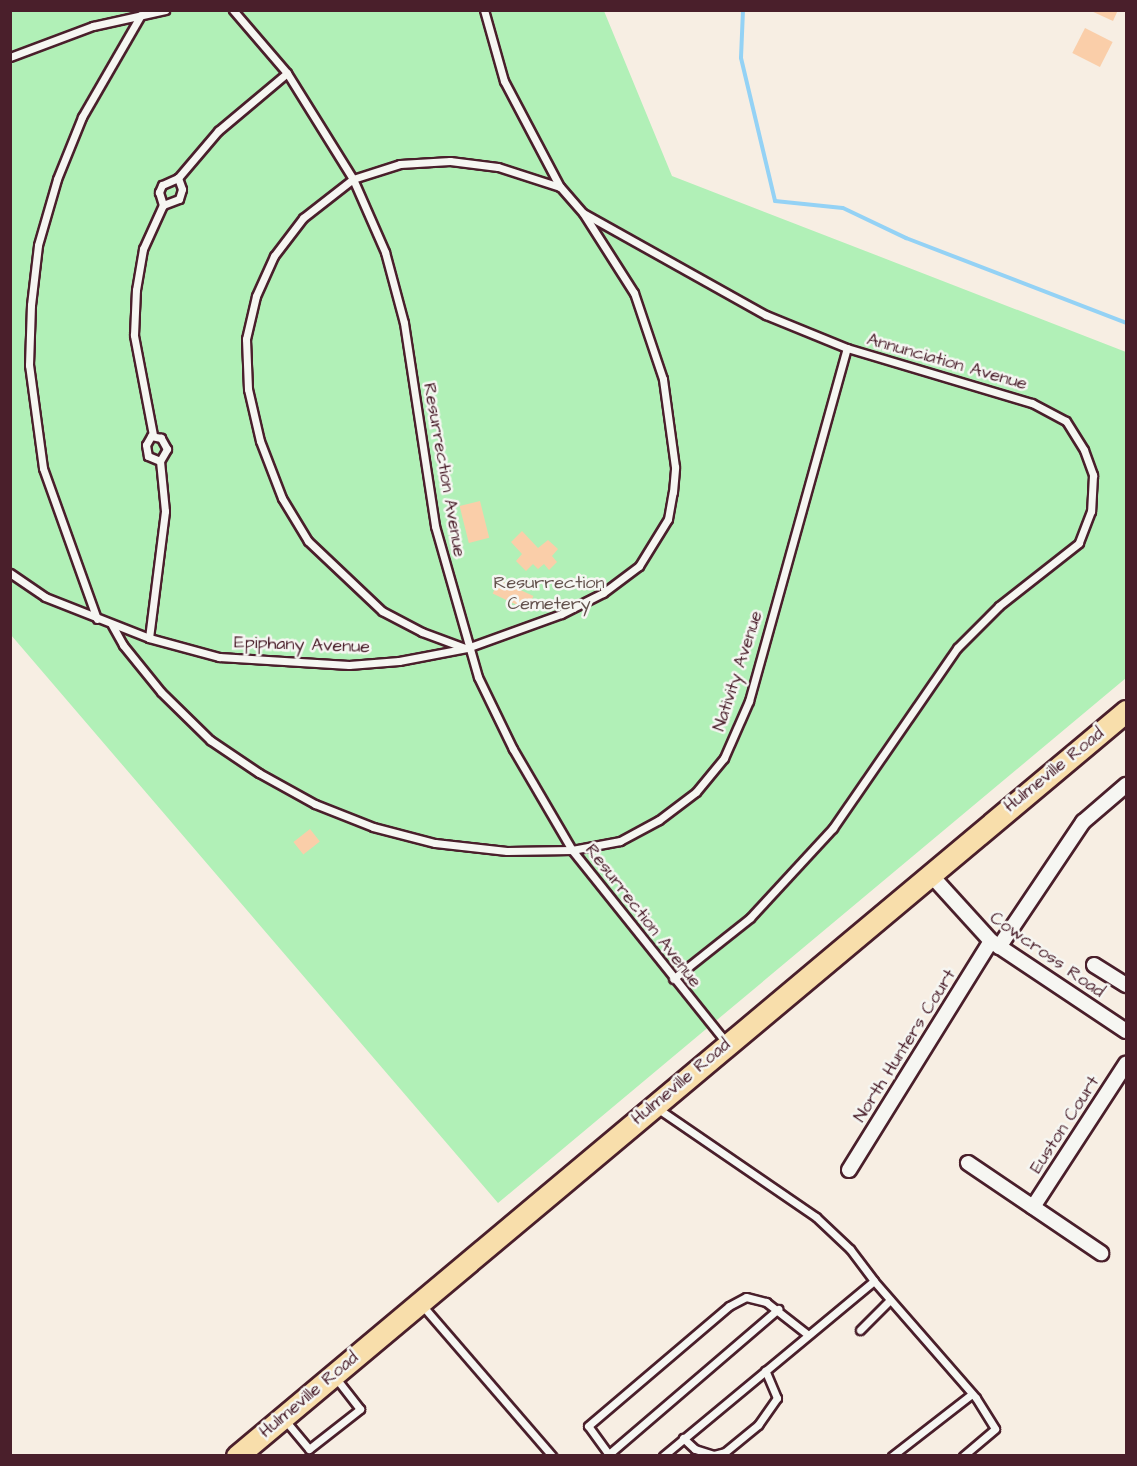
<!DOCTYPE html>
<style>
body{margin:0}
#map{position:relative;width:1137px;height:1466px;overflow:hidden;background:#f7eee3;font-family:"Architects Daughter",sans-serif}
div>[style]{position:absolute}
.green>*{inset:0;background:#b1f0b7}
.stream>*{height:4px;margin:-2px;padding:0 2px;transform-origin:2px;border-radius:2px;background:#94d2f5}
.building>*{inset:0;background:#facea9;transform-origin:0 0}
.roads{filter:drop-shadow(2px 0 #4a1f2b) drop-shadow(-2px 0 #4a1f2b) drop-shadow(0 2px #4a1f2b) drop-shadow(0 -2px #4a1f2b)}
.lane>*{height:7px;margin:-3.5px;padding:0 3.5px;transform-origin:3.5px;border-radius:3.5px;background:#f6f6f2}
.street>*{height:14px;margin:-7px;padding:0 7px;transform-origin:7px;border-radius:7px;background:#f6f6f2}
.primary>*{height:21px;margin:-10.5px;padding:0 10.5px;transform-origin:10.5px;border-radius:10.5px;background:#f8deab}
span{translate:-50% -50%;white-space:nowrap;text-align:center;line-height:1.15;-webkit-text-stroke:5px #f6f6f2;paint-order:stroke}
.street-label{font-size:18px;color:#4a1f2b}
.park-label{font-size:18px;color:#64534e}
.frame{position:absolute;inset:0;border:12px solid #4a1f2b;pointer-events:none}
</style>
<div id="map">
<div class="green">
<i style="clip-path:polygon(10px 11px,604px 11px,672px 176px,1126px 352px,1126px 678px,498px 1203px,11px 635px)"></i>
</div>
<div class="stream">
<i style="left:743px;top:10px;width:48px;rotate:92.4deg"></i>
<i style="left:741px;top:58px;width:147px;rotate:76.6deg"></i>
<i style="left:775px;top:201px;width:68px;rotate:5.9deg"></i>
<i style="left:843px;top:208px;width:70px;rotate:25.5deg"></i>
<i style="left:906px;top:238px;width:236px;rotate:21.1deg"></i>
</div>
<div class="building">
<i style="clip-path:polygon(1089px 10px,1118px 10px,1113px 21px)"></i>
<i style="left:1085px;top:28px;width:31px;height:28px;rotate:27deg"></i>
<i style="left:480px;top:501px;width:38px;height:21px;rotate:76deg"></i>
<i style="clip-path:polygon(522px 531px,538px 548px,548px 540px,558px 549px,552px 556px,557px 562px,549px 570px,544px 564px,538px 569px,533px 564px,526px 571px,516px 561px,522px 554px,511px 542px)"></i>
<i style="left:499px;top:580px;width:38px;height:15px;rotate:25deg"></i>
<i style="left:310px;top:829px;width:16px;height:21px;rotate:52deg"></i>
</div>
<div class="roads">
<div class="lane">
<i style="left:233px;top:10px;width:83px;rotate:49.4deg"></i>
<i style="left:287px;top:73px;width:125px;rotate:58.1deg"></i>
<i style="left:353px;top:179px;width:80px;rotate:66.3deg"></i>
<i style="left:385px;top:252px;width:73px;rotate:75deg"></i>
<i style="left:404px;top:323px;width:205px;rotate:81.3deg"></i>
<i style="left:435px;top:526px;width:157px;rotate:74.1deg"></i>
<i style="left:478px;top:677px;width:80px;rotate:64.1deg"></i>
<i style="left:513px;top:749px;width:117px;rotate:59.7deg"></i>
<i style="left:572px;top:850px;width:246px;rotate:51.3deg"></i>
<i style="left:10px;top:57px;width:89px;rotate:-20.5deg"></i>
<i style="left:93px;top:26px;width:74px;rotate:-12.5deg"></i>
<i style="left:178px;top:178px;width:62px;rotate:-49.6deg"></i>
<i style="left:218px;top:131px;width:90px;rotate:-40deg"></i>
<i style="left:585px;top:214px;width:207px;rotate:29.2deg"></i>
<i style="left:766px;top:315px;width:87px;rotate:22.2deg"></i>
<i style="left:847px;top:348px;width:193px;rotate:16.6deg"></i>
<i style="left:1032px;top:403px;width:38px;rotate:28deg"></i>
<i style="left:1066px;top:421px;width:34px;rotate:58deg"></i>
<i style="left:1084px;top:450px;width:27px;rotate:70deg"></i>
<i style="left:1093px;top:475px;width:36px;rotate:93deg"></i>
<i style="left:1091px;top:511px;width:34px;rotate:111deg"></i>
<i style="left:1079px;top:543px;width:102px;rotate:141.8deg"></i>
<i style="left:999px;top:606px;width:59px;rotate:135deg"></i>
<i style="left:957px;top:648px;width:219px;rotate:124.6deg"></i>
<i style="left:833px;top:828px;width:122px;rotate:132.7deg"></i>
<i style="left:750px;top:918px;width:98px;rotate:141.6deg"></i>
<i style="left:153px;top:435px;width:102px;rotate:-100.8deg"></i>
<i style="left:134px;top:335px;width:45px;rotate:-87.5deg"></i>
<i style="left:136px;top:290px;width:42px;rotate:-80.3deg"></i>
<i style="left:143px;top:249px;width:48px;rotate:-65.6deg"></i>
<i style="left:163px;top:205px;width:17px;rotate:-21deg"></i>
<i style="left:179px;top:199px;width:10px;rotate:-73deg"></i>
<i style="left:182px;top:189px;width:12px;rotate:-110deg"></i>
<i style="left:178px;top:178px;width:17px;rotate:156deg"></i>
<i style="left:162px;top:185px;width:8px;rotate:113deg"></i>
<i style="left:159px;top:192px;width:14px;rotate:73deg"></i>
<i style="left:10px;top:573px;width:42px;rotate:34.4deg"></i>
<i style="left:45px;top:597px;width:112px;rotate:21.5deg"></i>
<i style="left:149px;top:638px;width:73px;rotate:15.2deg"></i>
<i style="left:219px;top:657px;width:130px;rotate:3.5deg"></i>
<i style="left:349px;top:665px;width:50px;rotate:-4.6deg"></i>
<i style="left:399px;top:661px;width:69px;rotate:-10.8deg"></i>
<i style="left:467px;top:648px;width:100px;rotate:-19.9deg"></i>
<i style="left:561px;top:614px;width:47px;rotate:-26.6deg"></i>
<i style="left:603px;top:593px;width:45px;rotate:-36.9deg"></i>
<i style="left:639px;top:566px;width:55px;rotate:-58.3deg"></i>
<i style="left:668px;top:519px;width:27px;rotate:-80deg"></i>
<i style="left:673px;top:492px;width:25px;rotate:-85deg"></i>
<i style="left:675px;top:467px;width:89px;rotate:-97.8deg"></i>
<i style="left:663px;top:379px;width:91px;rotate:-108.6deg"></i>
<i style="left:634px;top:293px;width:95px;rotate:-122.5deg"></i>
<i style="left:583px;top:213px;width:35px;rotate:-131deg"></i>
<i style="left:560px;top:187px;width:120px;rotate:-117.8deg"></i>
<i style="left:504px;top:81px;width:74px;rotate:-105.7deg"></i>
<i style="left:97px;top:619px;width:160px;rotate:-109.7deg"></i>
<i style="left:43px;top:468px;width:104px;rotate:-97.7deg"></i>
<i style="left:29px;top:365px;width:60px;rotate:-88.1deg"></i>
<i style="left:31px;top:305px;width:60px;rotate:-83.3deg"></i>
<i style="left:38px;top:245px;width:69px;rotate:-73.9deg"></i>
<i style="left:57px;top:179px;width:67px;rotate:-68deg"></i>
<i style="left:82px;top:117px;width:118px;rotate:-60deg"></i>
<i style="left:112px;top:625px;width:23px;rotate:61deg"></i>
<i style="left:123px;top:645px;width:60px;rotate:51deg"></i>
<i style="left:161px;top:692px;width:69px;rotate:44.4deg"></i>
<i style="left:210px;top:740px;width:59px;rotate:34deg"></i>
<i style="left:259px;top:773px;width:64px;rotate:29deg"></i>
<i style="left:315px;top:804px;width:62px;rotate:21.6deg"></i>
<i style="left:373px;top:827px;width:64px;rotate:14.5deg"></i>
<i style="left:435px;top:843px;width:72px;rotate:6.3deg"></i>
<i style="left:507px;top:851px;width:65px;rotate:-0.9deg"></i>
<i style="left:572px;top:850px;width:49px;rotate:-10.6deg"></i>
<i style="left:620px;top:841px;width:44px;rotate:-28.3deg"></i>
<i style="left:659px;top:820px;width:46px;rotate:-37.1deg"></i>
<i style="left:696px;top:792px;width:44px;rotate:-50.5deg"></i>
<i style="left:724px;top:758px;width:62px;rotate:-66.3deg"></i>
<i style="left:749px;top:701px;width:366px;rotate:-74.5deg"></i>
<i style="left:149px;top:638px;width:128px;rotate:-82.8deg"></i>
<i style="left:165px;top:511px;width:50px;rotate:-95.7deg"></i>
<i style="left:160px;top:461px;width:14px;rotate:-60deg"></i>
<i style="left:167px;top:449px;width:13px;rotate:-119deg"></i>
<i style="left:161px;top:438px;width:10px;rotate:-169deg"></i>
<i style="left:151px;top:436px;width:10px;rotate:119deg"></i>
<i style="left:146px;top:445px;width:11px;rotate:80deg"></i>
<i style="left:148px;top:456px;width:13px;rotate:23deg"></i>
<i style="left:465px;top:648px;width:46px;rotate:-159.6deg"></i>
<i style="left:422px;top:632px;width:45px;rotate:-152.3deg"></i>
<i style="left:382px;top:611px;width:102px;rotate:-136.6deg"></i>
<i style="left:308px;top:541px;width:50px;rotate:-121.2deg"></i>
<i style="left:282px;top:498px;width:61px;rotate:-111.1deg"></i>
<i style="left:260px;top:441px;width:53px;rotate:-103deg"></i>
<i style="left:248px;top:389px;width:50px;rotate:-92.3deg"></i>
<i style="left:246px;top:339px;width:44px;rotate:-76.9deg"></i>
<i style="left:256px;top:296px;width:44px;rotate:-65.8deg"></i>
<i style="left:274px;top:256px;width:48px;rotate:-52.7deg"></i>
<i style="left:303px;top:218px;width:63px;rotate:-38deg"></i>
<i style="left:353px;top:179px;width:49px;rotate:-17.7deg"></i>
<i style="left:400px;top:164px;width:50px;rotate:-3.4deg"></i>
<i style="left:450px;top:161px;width:48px;rotate:7.1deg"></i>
<i style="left:498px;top:167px;width:65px;rotate:17.9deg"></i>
<i style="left:657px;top:1108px;width:193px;rotate:34.4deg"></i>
<i style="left:816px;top:1217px;width:47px;rotate:43.3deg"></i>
<i style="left:850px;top:1249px;width:40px;rotate:53deg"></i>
<i style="left:421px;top:1304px;width:201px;rotate:49.2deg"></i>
<i style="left:860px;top:1330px;width:42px;rotate:-45deg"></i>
<i style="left:284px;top:1419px;width:39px;rotate:50deg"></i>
<i style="left:309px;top:1449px;width:65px;rotate:-38.1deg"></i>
<i style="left:360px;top:1409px;width:41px;rotate:-128deg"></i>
<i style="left:683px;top:1438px;width:16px;rotate:43deg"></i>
<i style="left:695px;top:1449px;width:20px;rotate:18deg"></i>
<i style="left:714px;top:1455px;width:11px;rotate:-15deg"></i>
<i style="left:725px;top:1452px;width:43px;rotate:-39.3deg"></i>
<i style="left:758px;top:1425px;width:33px;rotate:-55deg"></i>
<i style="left:777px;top:1398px;width:30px;rotate:-113deg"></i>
<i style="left:609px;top:1454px;width:223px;rotate:-40.6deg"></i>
<i style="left:610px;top:1456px;width:37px;rotate:-126deg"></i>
<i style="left:588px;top:1426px;width:185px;rotate:-40.4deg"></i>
<i style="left:729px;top:1306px;width:19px;rotate:-28deg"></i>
<i style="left:746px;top:1297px;width:21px;rotate:14deg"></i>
<i style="left:766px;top:1302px;width:52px;rotate:38deg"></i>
<i style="left:663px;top:1456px;width:274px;rotate:-39.7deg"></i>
<i style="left:874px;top:1281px;width:155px;rotate:48.9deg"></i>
<i style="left:976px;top:1398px;width:36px;rotate:58deg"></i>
<i style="left:995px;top:1429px;width:42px;rotate:139.8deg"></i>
<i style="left:892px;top:1456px;width:101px;rotate:-37.8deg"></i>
</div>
<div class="street">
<i style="left:930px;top:874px;width:91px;rotate:47.7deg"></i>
<i style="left:991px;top:941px;width:162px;rotate:33.7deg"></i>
<i style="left:999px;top:947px;width:151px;rotate:-56.1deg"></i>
<i style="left:1083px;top:822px;width:57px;rotate:-40.7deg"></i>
<i style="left:1094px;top:965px;width:38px;rotate:32deg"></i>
<i style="left:968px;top:1163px;width:161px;rotate:34.1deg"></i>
<i style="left:849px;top:1170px;width:269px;rotate:-58.2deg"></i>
<i style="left:1033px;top:1207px;width:171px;rotate:-57deg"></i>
</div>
<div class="primary">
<i style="left:237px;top:1456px;width:1160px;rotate:-39.96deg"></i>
</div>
</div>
<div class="street-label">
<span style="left:947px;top:362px;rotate:16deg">Annunciation Avenue</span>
<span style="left:444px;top:470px;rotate:80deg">Resurrection Avenue</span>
<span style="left:302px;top:645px;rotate:2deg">Epiphany Avenue</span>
<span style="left:738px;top:671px;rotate:-72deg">Nativity Avenue</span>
<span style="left:1054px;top:770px;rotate:-39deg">Hulmeville Road</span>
<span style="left:643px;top:916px;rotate:52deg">Resurrection Avenue</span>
<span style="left:1047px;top:955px;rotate:35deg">Cowcross Road</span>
<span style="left:905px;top:1046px;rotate:-58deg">North Hunters Court</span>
<span style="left:681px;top:1082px;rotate:-40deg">Hulmeville Road</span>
<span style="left:1065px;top:1125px;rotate:-57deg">Euston Court</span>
<span style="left:309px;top:1395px;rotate:-40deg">Hulmeville Road</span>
</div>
<div class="park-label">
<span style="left:549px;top:594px">Resurrection<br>Cemetery</span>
</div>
<div class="frame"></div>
</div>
